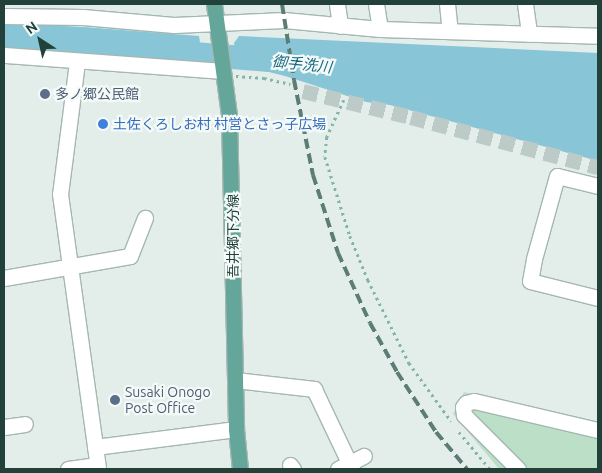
<!DOCTYPE html>
<meta charset="utf-8">
<style>
body{margin:0}
#map{position:relative;width:602px;height:473px;overflow:hidden;background:#e3eeea;font-family:Ubuntu,"Noto Sans JP",sans-serif}
div>[style]{position:absolute}
.green>*{inset:0;background:#bbe0c7}
.water>*{inset:0;background:#88c5d6}
.river>*{height:24px;margin:-12px;padding:0 12px;transform-origin:12px;border-radius:12px;background:#88c5d6}
.minor-tunnel>*{height:15px;margin-top:-7.5px;transform-origin:0;background:repeating-linear-gradient(90deg,#bccbc7 0 15px,transparent 0 23px)}
.path>*{height:2.5px;margin-top:-1.25px;transform-origin:0;background:repeating-linear-gradient(90deg,#82b4a7 0 2.5px,transparent 0 6.5px)}
.roads{filter:drop-shadow(1px 0 #a5b7b2) drop-shadow(-1px 0 #a5b7b2) drop-shadow(0 1px #a5b7b2) drop-shadow(0 -1px #a5b7b2)}
.minor>*{height:15px;margin:-7.5px;padding:0 7.5px;transform-origin:7.5px;border-radius:7.5px;background:#fff}
.major>*{height:15px;margin:-7.5px;padding:0 7.5px;transform-origin:7.5px;border-radius:7.5px;background:#65a69a}
.rail>*{height:4px;margin-top:-2px;transform-origin:0;background:repeating-linear-gradient(90deg,#5c7c76 0 10px,transparent 0 15px)}
.dots>*{width:14px;height:14px;translate:-50% -50%;box-sizing:border-box;border:2px solid #f4faf8;border-radius:50%}
span{translate:-50% -50%;white-space:nowrap;text-align:center;line-height:1.15;-webkit-text-stroke:4.5px #f4faf8;paint-order:stroke}
.service-label{font-size:14px;color:#4e5e75}
.left{translate:0 -50%;text-align:left}
.shop-label{font-size:14px;color:#366cbe}
.street-label{font-size:14px;color:#21413a}
.water-label{font-size:15px;color:#176981;font-style:italic}
.frame{position:absolute;inset:0;border:5px solid #21413a;pointer-events:none}
.north{position:absolute;left:15px;top:15px;width:50px;height:50px;-webkit-text-stroke:4px #f4faf8;paint-order:stroke;rotate:325deg;font-size:14px;font-weight:700;line-height:20px;text-align:center;color:#21413a}
.north::after{content:'';display:block;margin:auto;width:18px;height:22px;background:#21413a;clip-path:polygon(50% 0,100% 100%,50% 72%,0 100%)}
</style>
<div id="map">
<div class="green">
<i style="clip-path:polygon(464px 392px,598px 427px,598px 469px,499px 469px,453px 414px)"></i>
</div>
<div class="water">
<i style="clip-path:polygon(4px 23px,84px 27px,199px 36px,203px 62px,4px 48px)"></i>
<i style="clip-path:polygon(239px 36px,598px 53px,598px 161px,390px 105px,366px 102px,285px 76px,237px 64px,234px 43px)"></i>
</div>
<div class="river">
<i style="left:170px;top:52px;width:99px;rotate:4.6deg"></i>
</div>
<div class="minor-tunnel">
<i style="left:303px;top:91px;width:111px;rotate:13.5deg"></i>
<i style="left:411px;top:117px;width:194px;rotate:15deg"></i>
</div>
<div class="path">
<i style="left:236px;top:76px;width:28px;rotate:4deg"></i>
<i style="left:264px;top:78px;width:27px;rotate:13deg"></i>
<i style="left:344px;top:100px;width:41px;rotate:114.7deg"></i>
<i style="left:327px;top:137px;width:20px;rotate:96deg"></i>
<i style="left:325px;top:157px;width:83px;rotate:72.4deg"></i>
<i style="left:350px;top:236px;width:48px;rotate:67.8deg"></i>
<i style="left:368px;top:280px;width:93px;rotate:63.7deg"></i>
<i style="left:409px;top:363px;width:72px;rotate:54.1deg"></i>
<i style="left:459px;top:432px;width:48px;rotate:50deg"></i>
</div>
<div class="roads">
<div class="minor">
<i style="left:337px;top:4px;width:22px;rotate:82deg"></i>
<i style="left:376px;top:4px;width:25px;rotate:81deg"></i>
<i style="left:447px;top:4px;width:27px;rotate:84deg"></i>
<i style="left:525px;top:4px;width:30px;rotate:82deg"></i>
<i style="left:4px;top:16px;width:79px;rotate:0.7deg"></i>
<i style="left:83px;top:17px;width:91px;rotate:5deg"></i>
<i style="left:174px;top:25px;width:110px;rotate:-2.6deg"></i>
<i style="left:284px;top:20px;width:96px;rotate:5.4deg"></i>
<i style="left:380px;top:29px;width:218px;rotate:1.8deg"></i>
<i style="left:4px;top:55px;width:219px;rotate:4.2deg"></i>
<i style="left:77px;top:62px;width:133px;rotate:97.3deg"></i>
<i style="left:60px;top:194px;width:278px;rotate:82.1deg"></i>
<i style="left:598px;top:186px;width:42px;rotate:-166.3deg"></i>
<i style="left:557px;top:176px;width:86px;rotate:105.5deg"></i>
<i style="left:534px;top:259px;width:22px;rotate:100deg"></i>
<i style="left:530px;top:281px;width:70px;rotate:14deg"></i>
<i style="left:4px;top:278px;width:128px;rotate:-9.9deg"></i>
<i style="left:130px;top:256px;width:41px;rotate:-68.5deg"></i>
<i style="left:235px;top:380px;width:80px;rotate:6.5deg"></i>
<i style="left:314px;top:389px;width:89px;rotate:64.6deg"></i>
<i style="left:4px;top:427px;width:21px;rotate:-8deg"></i>
<i style="left:95px;top:447px;width:142px;rotate:-7.3deg"></i>
<i style="left:290px;top:465px;width:5px;rotate:53deg"></i>
<i style="left:68px;top:469px;width:29px;rotate:-8deg"></i>
<i style="left:338px;top:469px;width:29px;rotate:-27deg"></i>
<i style="left:518px;top:469px;width:76px;rotate:-135deg"></i>
<i style="left:464px;top:415px;width:8px;rotate:-97deg"></i>
<i style="left:463px;top:407px;width:5px;rotate:-53deg"></i>
<i style="left:466px;top:403px;width:8px;rotate:-14deg"></i>
<i style="left:474px;top:401px;width:127px;rotate:13.2deg"></i>
</div>
<div class="major">
<i style="left:214px;top:4px;width:112px;rotate:82.3deg"></i>
<i style="left:229px;top:115px;width:314px;rotate:88.7deg"></i>
<i style="left:236px;top:429px;width:40px;rotate:84.3deg"></i>
</div>
</div>
<div class="rail">
<i style="left:282px;top:4px;width:77px;rotate:81deg"></i>
<i style="left:294px;top:80px;width:97px;rotate:78.7deg"></i>
<i style="left:313px;top:175px;width:82px;rotate:72.2deg"></i>
<i style="left:338px;top:253px;width:77px;rotate:65.4deg"></i>
<i style="left:370px;top:323px;width:56px;rotate:61.1deg"></i>
<i style="left:397px;top:372px;width:72px;rotate:57deg"></i>
<i style="left:436px;top:432px;width:48px;rotate:50deg"></i>
</div>
<div class="dots">
<i style="left:45px;top:94px;background:#5c6f8a"></i>
<i style="left:103px;top:124px;background:#3f7fe0"></i>
<i style="left:115px;top:400px;background:#5c6f8a"></i>
</div>
<div class="service-label">
<span class="left" style="left:55px;top:94px">多ノ郷公民館</span>
<span class="left" style="left:125px;top:400px">Susaki Onogo<br>Post Office</span>
</div>
<div class="shop-label">
<span class="left" style="left:113px;top:124px">土佐くろしお村 村営とさっ子広場</span>
</div>
<div class="street-label">
<span style="left:233px;top:236px;rotate:-90deg">吾井郷下分線</span>
</div>
<div class="water-label">
<span style="left:302px;top:64px;rotate:6deg">御手洗川</span>
</div>
<div class="frame"></div>
<div class="north">N</div>
</div>
